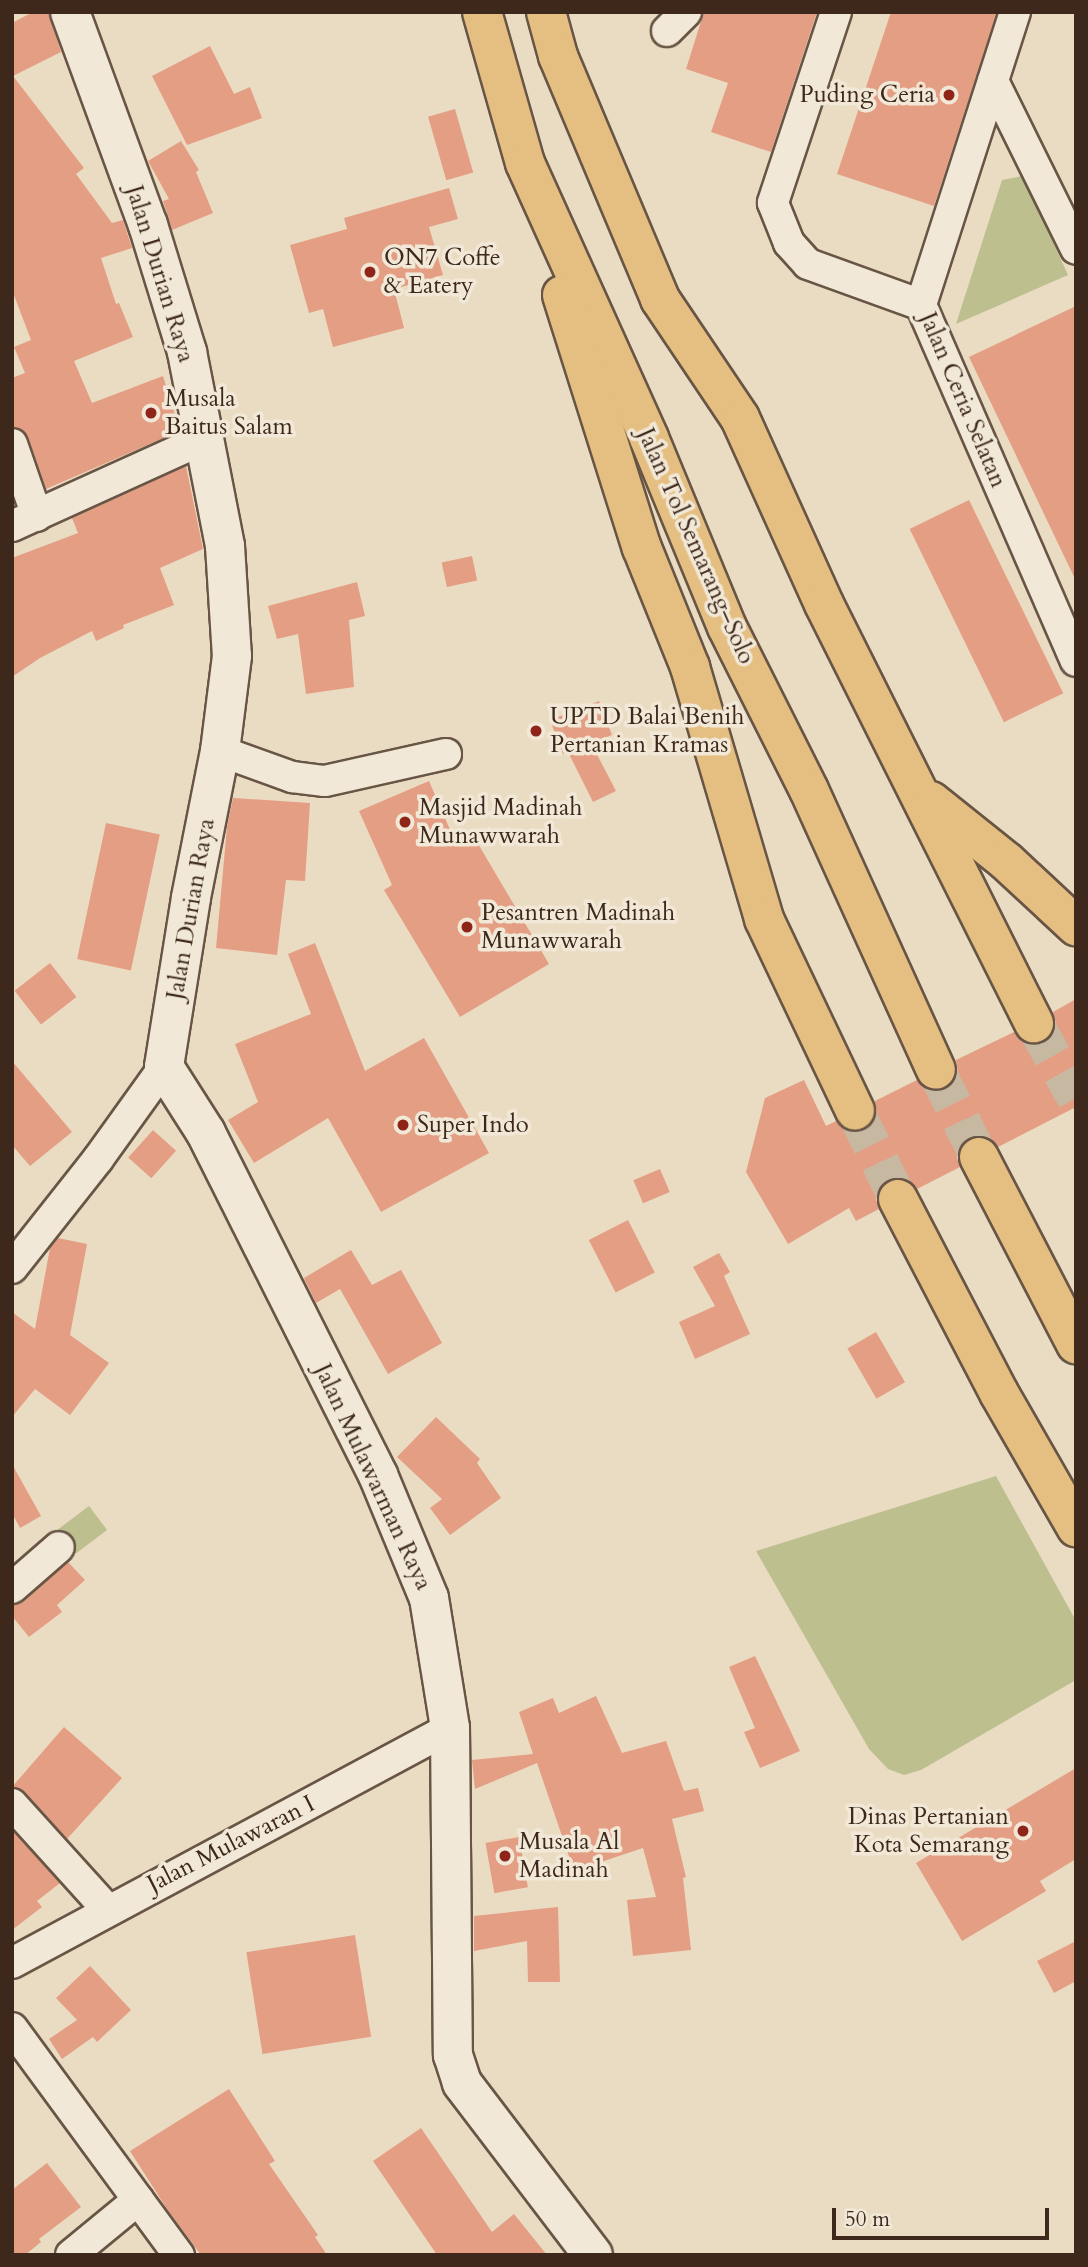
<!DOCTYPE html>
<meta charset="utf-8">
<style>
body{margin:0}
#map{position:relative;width:1088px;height:2267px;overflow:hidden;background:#eadcc2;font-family:Cardo,serif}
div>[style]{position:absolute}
.green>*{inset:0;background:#bdbf8f;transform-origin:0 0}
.building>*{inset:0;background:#e49e83;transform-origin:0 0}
.motorway-tunnel>*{height:38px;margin-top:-19px;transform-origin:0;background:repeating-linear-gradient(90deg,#c7b8a1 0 38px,transparent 0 57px)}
.roads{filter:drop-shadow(2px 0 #685545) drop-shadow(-2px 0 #685545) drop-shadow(0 2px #685545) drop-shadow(0 -2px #685545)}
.minor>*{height:30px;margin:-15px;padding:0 15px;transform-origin:15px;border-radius:15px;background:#f1e8d7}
.secondary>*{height:38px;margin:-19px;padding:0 19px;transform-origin:19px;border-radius:19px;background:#f1e8d7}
.motorway>*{height:38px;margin:-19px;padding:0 19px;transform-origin:19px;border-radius:19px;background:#e5be81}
.dots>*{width:19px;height:19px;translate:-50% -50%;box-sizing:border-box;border:4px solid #f1e8d7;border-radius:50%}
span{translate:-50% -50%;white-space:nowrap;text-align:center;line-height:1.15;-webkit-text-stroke:7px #f1e8d7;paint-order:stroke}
.poi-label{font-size:24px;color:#3d281b}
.right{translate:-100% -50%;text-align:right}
.left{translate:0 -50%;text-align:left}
.street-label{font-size:24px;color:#3d281b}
.frame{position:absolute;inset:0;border:14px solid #3d281b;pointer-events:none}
.scale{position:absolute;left:832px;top:2208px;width:217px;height:32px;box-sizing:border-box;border:4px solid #3d281b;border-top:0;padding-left:9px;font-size:21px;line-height:24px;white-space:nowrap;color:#3d281b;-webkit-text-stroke:5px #f1e8d7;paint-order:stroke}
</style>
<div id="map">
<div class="green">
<i style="clip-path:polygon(1023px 176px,1068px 275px,956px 324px,1002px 180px)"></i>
<i style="clip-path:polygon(996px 1476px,1076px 1621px,1076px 1680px,921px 1770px,904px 1775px,888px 1769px,869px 1749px,756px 1551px)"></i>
<i style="left:89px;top:1506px;width:30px;height:39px;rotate:53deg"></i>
</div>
<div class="building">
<i style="clip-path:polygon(33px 12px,49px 12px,61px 52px,13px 76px,84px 168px,76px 174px,112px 223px,123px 220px,132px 248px,101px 258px,116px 304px,119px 303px,133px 337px,74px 361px,92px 403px,163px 376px,180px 431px,46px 489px,28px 438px,23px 430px,12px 427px,12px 378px,25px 373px,14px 347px,31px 340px,12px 290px,12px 23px)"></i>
<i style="clip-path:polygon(704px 12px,817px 12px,771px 152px,711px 132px,728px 83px,686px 69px)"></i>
<i style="clip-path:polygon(891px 12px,997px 12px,934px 206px,837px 174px)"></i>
<i style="clip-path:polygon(210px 46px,234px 94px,250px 87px,262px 118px,187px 145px,152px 76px)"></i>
<i style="left:455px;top:109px;width:66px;height:28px;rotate:74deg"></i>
<i style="clip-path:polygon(181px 141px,199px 170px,196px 172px,213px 213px,172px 230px,163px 201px,169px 199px,148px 161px)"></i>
<i style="clip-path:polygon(449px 188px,458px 219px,429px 227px,443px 275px,394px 289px,404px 328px,333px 347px,323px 309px,309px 313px,290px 245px,347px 229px,344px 218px)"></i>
<i style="clip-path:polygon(1076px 306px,1076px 581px,969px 357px)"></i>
<i style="clip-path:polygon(186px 466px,203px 549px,160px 568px,174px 605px,123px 625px,124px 628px,96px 641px,92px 631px,40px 658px,12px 677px,12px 558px,78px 533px,72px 518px)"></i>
<i style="left:969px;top:500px;width:215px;height:66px;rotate:64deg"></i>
<i style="left:472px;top:556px;width:25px;height:31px;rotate:78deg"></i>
<i style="clip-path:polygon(357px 582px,365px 616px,349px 620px,354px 687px,306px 694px,298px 634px,277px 639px,268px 606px)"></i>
<i style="clip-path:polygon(599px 701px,612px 735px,591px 743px,616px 791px,593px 802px,568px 752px,563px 754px,550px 720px)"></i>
<i style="clip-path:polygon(429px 781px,457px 846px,474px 837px,549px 964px,460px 1017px,384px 890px,392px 885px,359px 811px)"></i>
<i style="clip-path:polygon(233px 798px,310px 803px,305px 881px,286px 880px,277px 955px,216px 948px,227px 827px)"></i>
<i style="left:106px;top:823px;width:55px;height:139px;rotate:12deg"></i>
<i style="clip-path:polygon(315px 943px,365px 1071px,424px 1038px,489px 1153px,381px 1212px,328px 1118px,254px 1163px,228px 1120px,258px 1102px,235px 1044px,311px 1014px,288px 954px)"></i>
<i style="left:50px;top:963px;width:43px;height:45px;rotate:52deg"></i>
<i style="clip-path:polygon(1076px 999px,1076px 1107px,998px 1147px,990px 1138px,981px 1135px,970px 1137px,960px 1146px,957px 1157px,960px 1167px,917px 1189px,909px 1180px,900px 1177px,889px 1179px,879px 1188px,876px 1199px,879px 1209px,856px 1221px,849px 1208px,788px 1244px,746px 1172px,765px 1098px,804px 1080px,826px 1126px,836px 1121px,843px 1129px,853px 1133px,864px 1131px,873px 1123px,877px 1112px,875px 1101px,917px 1080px,924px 1088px,933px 1092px,946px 1090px,954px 1082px,958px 1073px,956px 1060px,1014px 1032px,1021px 1041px,1032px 1045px,1044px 1042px,1053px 1034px,1056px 1025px,1053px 1012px)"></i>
<i style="clip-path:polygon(12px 1061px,72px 1132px,30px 1166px,12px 1145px)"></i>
<i style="left:153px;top:1130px;width:31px;height:37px;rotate:42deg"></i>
<i style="left:660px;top:1169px;width:25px;height:29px;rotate:67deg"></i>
<i style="left:628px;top:1220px;width:59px;height:44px;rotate:63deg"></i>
<i style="clip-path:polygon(58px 1238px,87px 1244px,70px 1335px,109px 1363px,70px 1415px,35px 1389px,12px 1417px,12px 1312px,35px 1329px,50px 1248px)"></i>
<i style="clip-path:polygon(351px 1250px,372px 1285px,401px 1270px,442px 1343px,388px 1374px,340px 1289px,316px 1303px,304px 1278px)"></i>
<i style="clip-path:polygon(719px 1253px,730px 1272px,724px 1276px,750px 1334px,695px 1359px,679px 1322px,715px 1306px,693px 1267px)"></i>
<i style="left:876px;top:1332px;width:58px;height:33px;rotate:60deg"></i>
<i style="clip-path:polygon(436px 1417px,480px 1459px,477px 1463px,501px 1498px,450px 1535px,430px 1508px,442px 1499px,397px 1457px)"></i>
<i style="clip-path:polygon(12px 1464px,41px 1516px,20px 1528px,12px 1513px)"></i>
<i style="clip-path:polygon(68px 1562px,85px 1580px,57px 1605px,62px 1612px,29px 1637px,12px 1616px,12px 1605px,24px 1601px)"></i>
<i style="clip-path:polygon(755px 1656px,800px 1751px,760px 1768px,744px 1732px,755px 1728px,729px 1667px)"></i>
<i style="clip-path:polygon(596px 1696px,622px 1753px,666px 1741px,684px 1791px,698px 1788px,704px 1811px,672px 1819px,686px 1877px,683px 1878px,691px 1950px,633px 1956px,627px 1900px,656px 1897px,643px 1848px,574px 1871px,537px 1763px,475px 1789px,472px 1760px,533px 1754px,519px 1712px,553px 1698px,559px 1713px)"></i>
<i style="clip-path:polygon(64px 1727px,122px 1778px,67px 1839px,25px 1792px,12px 1787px)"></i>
<i style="clip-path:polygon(1076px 1768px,1076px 1859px,1040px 1881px,1046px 1891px,962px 1941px,916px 1863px)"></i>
<i style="clip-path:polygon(12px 1830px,60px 1883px,37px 1901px,42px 1907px,12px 1930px)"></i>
<i style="left:519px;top:1837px;width:51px;height:34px;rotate:80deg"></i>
<i style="clip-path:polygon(558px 1907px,560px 1982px,528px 1982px,527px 1941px,474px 1951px,474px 1916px)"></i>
<i style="left:355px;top:1935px;width:103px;height:110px;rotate:81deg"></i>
<i style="clip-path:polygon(1076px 1941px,1076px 1981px,1054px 1993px,1037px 1961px)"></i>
<i style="clip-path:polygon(90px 1966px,131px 2010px,97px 2042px,93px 2037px,62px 2059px,49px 2039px,77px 2020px,56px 1998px)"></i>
<i style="clip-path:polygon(229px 2089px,275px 2161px,269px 2164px,318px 2235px,315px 2237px,327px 2255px,201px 2255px,167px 2209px,130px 2151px)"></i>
<i style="clip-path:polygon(421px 2128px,492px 2232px,514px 2214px,547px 2255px,437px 2255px,373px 2161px)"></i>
<i style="clip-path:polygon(47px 2163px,81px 2207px,39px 2239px,41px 2242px,25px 2255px,12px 2255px,12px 2190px)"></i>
</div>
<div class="motorway-tunnel">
<i style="left:1034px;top:1023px;width:86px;rotate:60.8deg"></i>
<i style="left:936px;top:1070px;width:97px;rotate:63.7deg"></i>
<i style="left:855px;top:1111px;width:98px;rotate:64deg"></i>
</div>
<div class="roads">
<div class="minor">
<i style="left:836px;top:12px;width:201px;rotate:108.3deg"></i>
<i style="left:773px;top:203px;width:43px;rotate:68.2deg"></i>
<i style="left:789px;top:243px;width:28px;rotate:48deg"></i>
<i style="left:808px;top:264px;width:120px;rotate:19.9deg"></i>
<i style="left:1015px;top:12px;width:308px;rotate:107.8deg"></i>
<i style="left:921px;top:305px;width:388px;rotate:66.5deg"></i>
<i style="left:667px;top:31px;width:27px;rotate:-45deg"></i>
<i style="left:993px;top:81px;width:187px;rotate:63.7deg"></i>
<i style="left:12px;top:444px;width:76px;rotate:70.9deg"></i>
<i style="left:12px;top:526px;width:211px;rotate:-24.4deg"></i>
<i style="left:220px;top:751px;width:77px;rotate:19.9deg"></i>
<i style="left:292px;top:777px;width:33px;rotate:7deg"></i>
<i style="left:325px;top:781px;width:124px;rotate:-12.6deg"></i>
<i style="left:12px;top:1268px;width:139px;rotate:-51.7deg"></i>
<i style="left:98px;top:1159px;width:113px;rotate:-54.3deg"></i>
<i style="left:12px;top:1588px;width:62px;rotate:-41.1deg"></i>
<i style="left:12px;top:1804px;width:142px;rotate:47.9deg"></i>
<i style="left:12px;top:1963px;width:497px;rotate:-28.2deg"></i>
<i style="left:12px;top:2028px;width:282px;rotate:53.7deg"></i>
<i style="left:71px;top:2255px;width:87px;rotate:-39.4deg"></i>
</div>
<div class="secondary">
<i style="left:70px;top:12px;width:227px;rotate:69.9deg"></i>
<i style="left:148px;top:225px;width:133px;rotate:72.9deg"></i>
<i style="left:187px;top:352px;width:198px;rotate:78.9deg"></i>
<i style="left:225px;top:546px;width:110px;rotate:86.4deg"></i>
<i style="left:232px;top:656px;width:96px;rotate:97.2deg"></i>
<i style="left:220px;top:751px;width:150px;rotate:101.2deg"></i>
<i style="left:191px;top:898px;width:171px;rotate:99.1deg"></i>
<i style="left:164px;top:1067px;width:78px;rotate:57.5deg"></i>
<i style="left:206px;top:1133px;width:383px;rotate:63.3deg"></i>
<i style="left:378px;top:1475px;width:133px;rotate:67.5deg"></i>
<i style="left:429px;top:1598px;width:132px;rotate:80.8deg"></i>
<i style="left:450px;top:1728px;width:327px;rotate:89.5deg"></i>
<i style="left:453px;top:2055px;width:29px;rotate:72deg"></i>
<i style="left:462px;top:2083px;width:216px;rotate:52.7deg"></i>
</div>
<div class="motorway">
<i style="left:482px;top:12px;width:157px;rotate:74.1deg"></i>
<i style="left:525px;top:163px;width:302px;rotate:65.7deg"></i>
<i style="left:649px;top:438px;width:204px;rotate:67.6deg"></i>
<i style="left:727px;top:627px;width:182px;rotate:63.3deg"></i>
<i style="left:809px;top:790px;width:307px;rotate:65.6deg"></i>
<i style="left:546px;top:12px;width:46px;rotate:74.7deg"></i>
<i style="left:558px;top:56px;width:264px;rotate:67.2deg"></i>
<i style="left:660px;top:299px;width:143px;rotate:56.1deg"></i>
<i style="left:740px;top:418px;width:204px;rotate:65.7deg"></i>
<i style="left:824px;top:604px;width:469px;rotate:63.4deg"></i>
<i style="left:562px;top:295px;width:265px;rotate:72.5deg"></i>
<i style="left:642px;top:548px;width:128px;rotate:68deg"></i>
<i style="left:690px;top:667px;width:263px;rotate:73.6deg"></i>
<i style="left:764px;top:919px;width:212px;rotate:64.6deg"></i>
<i style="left:931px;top:801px;width:96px;rotate:38.7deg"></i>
<i style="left:1006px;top:861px;width:96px;rotate:42.9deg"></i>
<i style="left:979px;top:1157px;width:211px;rotate:62.6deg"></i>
<i style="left:898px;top:1199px;width:219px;rotate:62.5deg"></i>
<i style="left:999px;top:1393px;width:155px;rotate:60.1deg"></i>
</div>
</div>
<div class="dots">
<i style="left:949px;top:95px;background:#8f2418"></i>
<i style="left:370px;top:272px;background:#8f2418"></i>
<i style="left:151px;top:413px;background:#8f2418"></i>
<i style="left:536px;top:731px;background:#8f2418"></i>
<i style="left:405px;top:822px;background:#8f2418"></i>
<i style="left:467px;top:927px;background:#8f2418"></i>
<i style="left:403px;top:1125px;background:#8f2418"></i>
<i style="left:1023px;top:1831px;background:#8f2418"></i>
<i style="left:505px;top:1856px;background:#8f2418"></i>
</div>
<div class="poi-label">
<span class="right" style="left:935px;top:95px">Puding Ceria</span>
<span class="left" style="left:384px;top:272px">ON7 Coffe<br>&amp; Eatery</span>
<span class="left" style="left:165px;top:413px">Musala<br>Baitus Salam</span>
<span class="left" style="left:550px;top:731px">UPTD Balai Benih<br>Pertanian Kramas</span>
<span class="left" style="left:419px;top:822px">Masjid Madinah<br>Munawwarah</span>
<span class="left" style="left:481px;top:927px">Pesantren Madinah<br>Munawwarah</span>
<span class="left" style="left:417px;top:1125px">Super Indo</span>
<span class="right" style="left:1009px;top:1831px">Dinas Pertanian<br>Kota Semarang</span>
<span class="left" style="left:519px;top:1856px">Musala Al<br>Madinah</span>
</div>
<div class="street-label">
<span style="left:160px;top:274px;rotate:73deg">Jalan Durian Raya</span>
<span style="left:963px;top:400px;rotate:67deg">Jalan Ceria Selatan</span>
<span style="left:696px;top:546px;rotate:66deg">Jalan Tol Semarang–Solo</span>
<span style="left:191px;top:909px;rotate:-80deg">Jalan Durian Raya</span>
<span style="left:373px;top:1477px;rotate:65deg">Jalan Mulawarman Raya</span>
<span style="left:231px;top:1844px;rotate:-27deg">Jalan Mulawaran I</span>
</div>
<div class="frame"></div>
<div class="scale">50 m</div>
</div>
